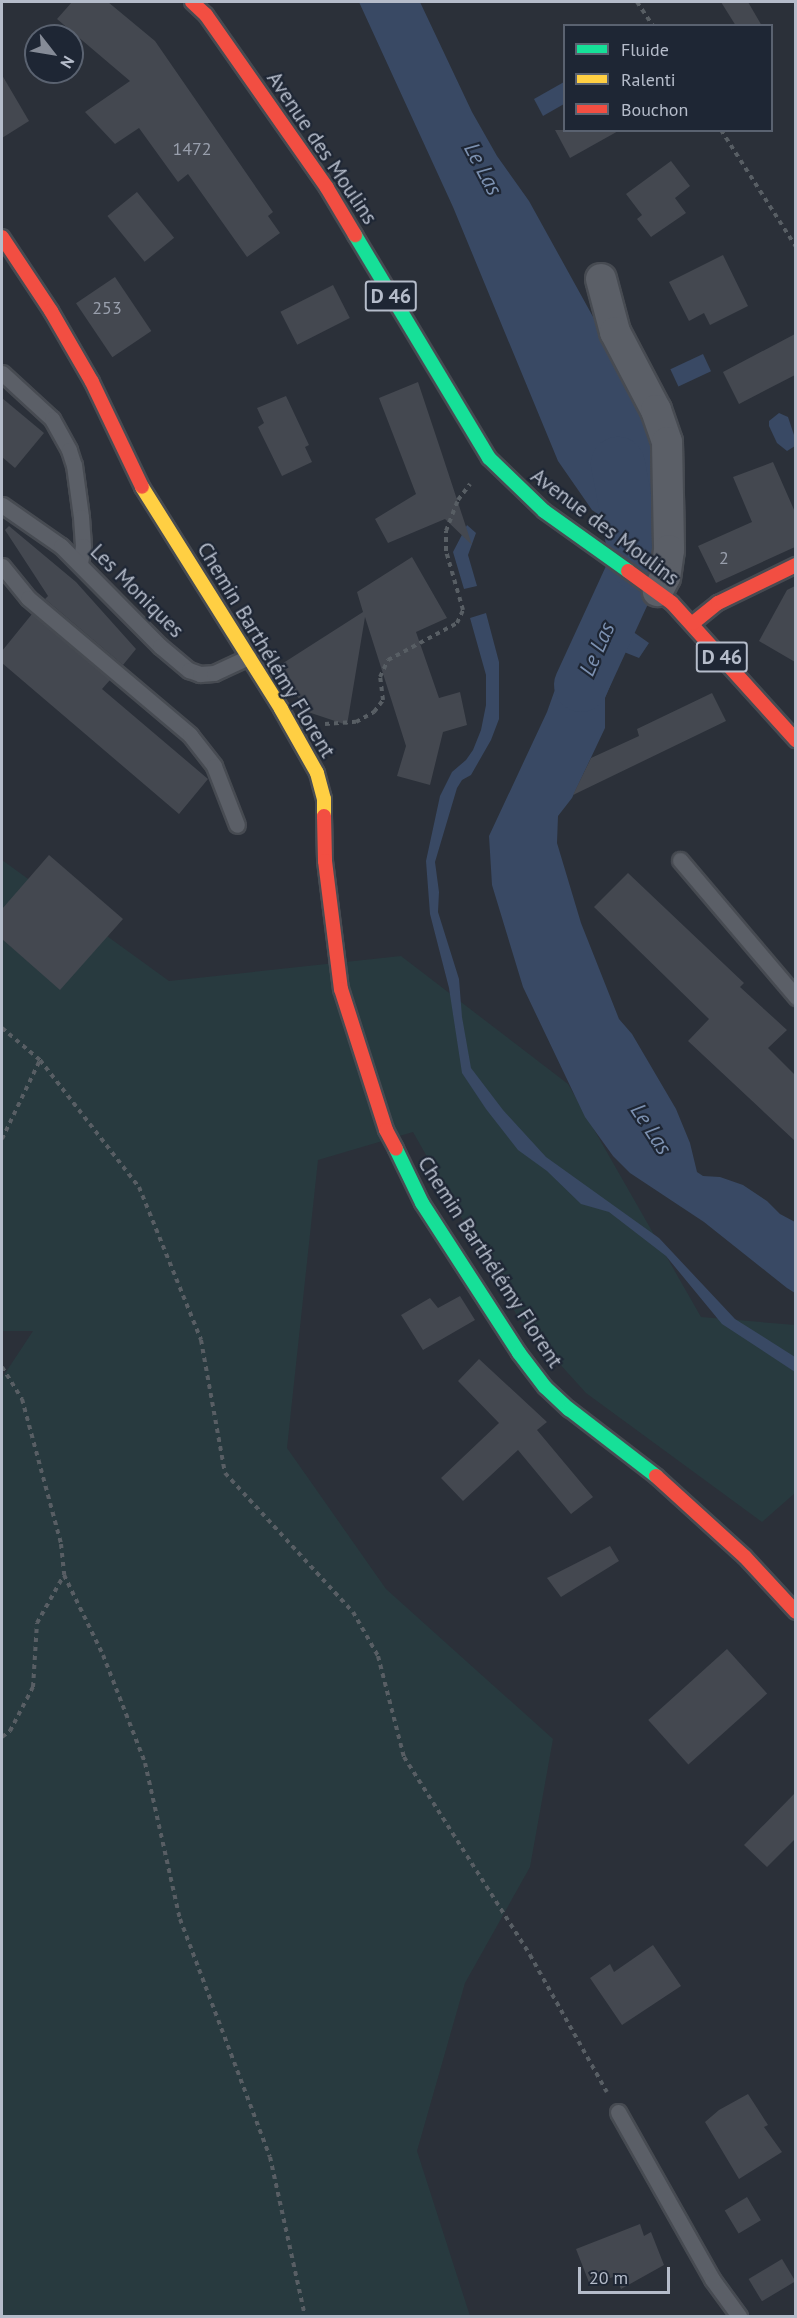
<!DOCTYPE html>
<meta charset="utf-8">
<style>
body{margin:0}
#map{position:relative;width:797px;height:2318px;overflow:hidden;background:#2b3039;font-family:"PT Sans",sans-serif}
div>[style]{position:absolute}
.green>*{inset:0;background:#283a3f}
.water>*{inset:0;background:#394964;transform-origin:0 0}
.river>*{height:54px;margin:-27px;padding:0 27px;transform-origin:27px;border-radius:27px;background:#394964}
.building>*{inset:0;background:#444850;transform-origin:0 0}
.path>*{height:4px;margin-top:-2px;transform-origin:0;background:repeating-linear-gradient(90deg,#585e64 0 4.5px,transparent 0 9px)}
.roads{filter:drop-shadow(2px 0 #474b52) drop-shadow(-2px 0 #474b52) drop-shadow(0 2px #474b52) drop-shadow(0 -2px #474b52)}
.lane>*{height:15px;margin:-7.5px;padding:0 7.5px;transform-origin:7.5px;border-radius:7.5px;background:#5b5f67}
.street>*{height:30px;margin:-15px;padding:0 15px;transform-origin:15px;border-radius:15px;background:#5b5f67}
.fast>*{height:14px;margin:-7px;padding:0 7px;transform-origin:7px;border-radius:7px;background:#16e098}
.slow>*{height:14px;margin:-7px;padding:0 7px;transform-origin:7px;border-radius:7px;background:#ffcf43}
.jam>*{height:14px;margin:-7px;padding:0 7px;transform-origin:7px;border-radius:7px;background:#f24e42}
span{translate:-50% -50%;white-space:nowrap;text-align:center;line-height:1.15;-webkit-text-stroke:4.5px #1e2634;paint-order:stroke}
.number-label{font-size:18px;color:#999fac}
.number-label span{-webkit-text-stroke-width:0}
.shield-label span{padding:2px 4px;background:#1e2634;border:2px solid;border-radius:4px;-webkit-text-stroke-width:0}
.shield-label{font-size:20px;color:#b5bcca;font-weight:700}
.street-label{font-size:21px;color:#b5bcca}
.water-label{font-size:22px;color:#7c91b1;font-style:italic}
.frame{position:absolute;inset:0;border:3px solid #b5bcca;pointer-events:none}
.legend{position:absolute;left:563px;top:24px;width:210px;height:108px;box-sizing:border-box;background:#1e2634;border:2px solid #5a6270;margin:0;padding:8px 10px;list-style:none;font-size:18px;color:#b5bcca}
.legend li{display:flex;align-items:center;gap:12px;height:30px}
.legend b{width:30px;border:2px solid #5a6270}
.north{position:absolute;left:24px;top:24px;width:60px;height:60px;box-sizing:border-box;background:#1e2634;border:2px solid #5a6270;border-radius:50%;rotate:121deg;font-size:16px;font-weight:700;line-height:24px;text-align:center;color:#b5bcca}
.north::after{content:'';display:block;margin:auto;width:21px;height:27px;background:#858b97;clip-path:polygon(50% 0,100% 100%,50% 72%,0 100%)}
.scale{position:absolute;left:578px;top:2267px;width:92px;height:27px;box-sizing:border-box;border:3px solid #b5bcca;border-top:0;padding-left:8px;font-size:18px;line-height:21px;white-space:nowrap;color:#b5bcca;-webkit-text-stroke:4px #1e2634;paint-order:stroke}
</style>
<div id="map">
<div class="green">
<i style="clip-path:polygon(2px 860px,169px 981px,401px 956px,568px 1084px,701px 1317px,795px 1325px,795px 1493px,762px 1522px,586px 1393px,519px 1319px,413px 1132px,318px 1160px,287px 1448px,386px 1589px,553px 1739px,530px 1867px,465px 1983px,417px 2151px,470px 2316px,2px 2316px,2px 1378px,33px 1331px,2px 1331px)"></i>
</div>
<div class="water">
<i style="clip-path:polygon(359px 2px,420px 2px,472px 112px,497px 156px,529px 201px,628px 380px,652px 433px,651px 550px,592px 510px,558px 461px,453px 207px)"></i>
<i style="clip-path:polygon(564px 82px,564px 104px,543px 116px,534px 99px)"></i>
<i style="left:703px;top:354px;width:19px;height:36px;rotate:65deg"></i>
<i style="clip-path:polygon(779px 413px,788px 417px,795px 438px,795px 446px,787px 451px,777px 443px,769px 426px,769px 421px)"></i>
<i style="clip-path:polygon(467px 525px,476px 533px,468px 555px,477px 586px,464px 589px,453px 552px)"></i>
<i style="clip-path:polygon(592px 603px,649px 643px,639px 658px,624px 652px,605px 698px,605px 728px,572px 798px,558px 816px,557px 843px,581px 923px,619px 1019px,632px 1034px,676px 1109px,690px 1143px,697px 1172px,703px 1176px,720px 1177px,743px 1185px,767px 1201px,780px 1214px,795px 1222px,795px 1293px,787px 1288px,704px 1222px,630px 1173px,613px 1156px,585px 1117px,523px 987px,492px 885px,489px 836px,547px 712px,568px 653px)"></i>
<i style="clip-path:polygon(486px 613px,499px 662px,499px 719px,491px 740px,471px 775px,462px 780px,457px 788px,435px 862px,439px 892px,438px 912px,459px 979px,462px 1017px,471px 1068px,503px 1110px,546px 1157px,659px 1238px,735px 1319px,795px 1357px,795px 1372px,722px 1324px,666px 1256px,609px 1212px,581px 1204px,547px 1171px,518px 1150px,486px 1109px,462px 1073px,449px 988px,430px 914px,426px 861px,440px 796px,452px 772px,466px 760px,473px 750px,481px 730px,486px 705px,486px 675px,470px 618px)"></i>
</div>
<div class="river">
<i style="left:581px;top:685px;width:134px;rotate:-65.3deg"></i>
<i style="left:637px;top:563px;width:101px;rotate:-100.9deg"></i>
</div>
<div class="building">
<i style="clip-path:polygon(72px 2px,108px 2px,155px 41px,273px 212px,268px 216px,280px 233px,247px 257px,188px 174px,178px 182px,139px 128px,115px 144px,85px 112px,130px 81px,57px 19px)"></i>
<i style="clip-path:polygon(721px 2px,748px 2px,762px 26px,736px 26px)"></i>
<i style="clip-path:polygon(2px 75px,29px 121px,2px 138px)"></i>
<i style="clip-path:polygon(555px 130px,620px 130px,570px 158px)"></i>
<i style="clip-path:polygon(671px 161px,690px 186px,675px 198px,686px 213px,651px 237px,637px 219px,642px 215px,626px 194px)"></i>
<i style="left:137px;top:192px;width:59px;height:38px;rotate:51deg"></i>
<i style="clip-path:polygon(723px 255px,748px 306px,710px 325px,704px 313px,689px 321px,669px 282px)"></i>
<i style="left:115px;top:277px;width:65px;height:47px;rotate:56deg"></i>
<i style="left:333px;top:285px;width:37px;height:59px;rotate:63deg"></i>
<i style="clip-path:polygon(795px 334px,795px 375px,739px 404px,723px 372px)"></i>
<i style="clip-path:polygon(418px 382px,441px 451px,472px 545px,445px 519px,388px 543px,375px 519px,416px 494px,379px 398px)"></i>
<i style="clip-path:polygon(286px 396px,309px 445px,305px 447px,312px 462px,282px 476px,258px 427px,264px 423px,257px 408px)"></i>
<i style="clip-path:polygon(2px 398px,44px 433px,15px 468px,2px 457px)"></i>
<i style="clip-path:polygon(773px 462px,795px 512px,795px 547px,716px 583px,698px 546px,752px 522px,733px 477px)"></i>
<i style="clip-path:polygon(9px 526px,76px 582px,136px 649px,123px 665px,45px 599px,48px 596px,5px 530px)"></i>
<i style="clip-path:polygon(412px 557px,447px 618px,416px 632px,439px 698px,460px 692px,467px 725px,443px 732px,430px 785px,397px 776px,406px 746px,365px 617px,347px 725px,308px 712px,277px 667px,363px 612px,357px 592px)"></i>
<i style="clip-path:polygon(795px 586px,795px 662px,759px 641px,787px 590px)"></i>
<i style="clip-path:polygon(32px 614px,110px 680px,102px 689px,208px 779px,179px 814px,2px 663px,2px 651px)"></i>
<i style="clip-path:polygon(712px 693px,726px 721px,573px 795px,591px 758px,639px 736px,637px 729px)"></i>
<i style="clip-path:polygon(49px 855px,123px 919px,60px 990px,2px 939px,2px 909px)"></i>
<i style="clip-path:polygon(628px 873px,744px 983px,740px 987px,787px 1030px,768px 1048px,795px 1075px,795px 1141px,688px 1041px,709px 1019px,594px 907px)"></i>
<i style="clip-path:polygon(460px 1296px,475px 1320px,423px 1350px,401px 1315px,430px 1298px,438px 1308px)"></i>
<i style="clip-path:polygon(479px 1359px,547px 1422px,537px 1430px,593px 1497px,571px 1514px,518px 1450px,463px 1501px,441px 1478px,499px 1423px,458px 1381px)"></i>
<i style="clip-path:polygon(610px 1546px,619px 1561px,561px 1597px,547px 1578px)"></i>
<i style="left:727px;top:1649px;width:60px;height:106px;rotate:48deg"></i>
<i style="clip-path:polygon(795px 1793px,795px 1839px,767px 1867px,744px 1845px)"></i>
<i style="clip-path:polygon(653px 1945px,681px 1986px,622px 2025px,590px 1978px,610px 1964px,614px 1972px)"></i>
<i style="clip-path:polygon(748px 2094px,768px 2125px,764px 2127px,782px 2152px,739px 2179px,705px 2122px,719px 2110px)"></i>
<i style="left:747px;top:2197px;width:27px;height:26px;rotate:59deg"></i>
<i style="clip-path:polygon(640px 2224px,644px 2236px,651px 2232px,664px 2265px,621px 2289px,616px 2276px,590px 2285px,576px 2249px)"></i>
<i style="left:782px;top:2259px;width:26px;height:39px;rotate:59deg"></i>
</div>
<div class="path">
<i style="left:637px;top:2px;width:29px;rotate:56deg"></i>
<i style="left:721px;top:130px;width:139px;rotate:57.3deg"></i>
<i style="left:325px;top:724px;width:31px;rotate:-4deg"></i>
<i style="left:356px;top:722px;width:21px;rotate:-29deg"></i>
<i style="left:374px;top:712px;width:15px;rotate:-53deg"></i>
<i style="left:383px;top:700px;width:23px;rotate:-97deg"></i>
<i style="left:380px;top:677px;width:19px;rotate:-65deg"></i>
<i style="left:388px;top:660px;width:78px;rotate:-28.2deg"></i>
<i style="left:457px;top:623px;width:14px;rotate:-65deg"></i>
<i style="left:463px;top:610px;width:61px;rotate:-106.1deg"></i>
<i style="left:446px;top:551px;width:20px;rotate:-90deg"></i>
<i style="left:446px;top:531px;width:33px;rotate:-69deg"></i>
<i style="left:458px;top:500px;width:20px;rotate:-53deg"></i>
<i style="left:2px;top:1028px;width:50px;rotate:40.1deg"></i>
<i style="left:40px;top:1060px;width:161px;rotate:52.1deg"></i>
<i style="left:139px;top:1187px;width:165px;rotate:67.9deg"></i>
<i style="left:201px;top:1340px;width:135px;rotate:79.8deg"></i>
<i style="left:225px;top:1473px;width:189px;rotate:47.4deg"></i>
<i style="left:353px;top:1612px;width:51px;rotate:60.4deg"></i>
<i style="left:378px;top:1656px;width:104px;rotate:75.6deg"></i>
<i style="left:404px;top:1757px;width:235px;rotate:57.5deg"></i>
<i style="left:530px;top:1955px;width:157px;rotate:60.7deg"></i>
<i style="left:2px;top:1139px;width:88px;rotate:-64.3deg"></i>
<i style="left:2px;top:1367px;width:38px;rotate:58deg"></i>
<i style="left:22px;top:1399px;width:150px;rotate:74.9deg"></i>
<i style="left:61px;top:1544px;width:31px;rotate:84deg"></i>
<i style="left:64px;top:1575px;width:89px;rotate:64deg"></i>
<i style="left:103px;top:1655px;width:116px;rotate:68.7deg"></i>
<i style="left:145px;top:1763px;width:160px;rotate:77.4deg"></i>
<i style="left:180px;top:1919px;width:254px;rotate:69.3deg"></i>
<i style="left:270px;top:2157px;width:163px;rotate:77.6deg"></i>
<i style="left:2px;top:1737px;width:10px;rotate:-37deg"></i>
<i style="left:10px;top:1731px;width:50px;rotate:-62.4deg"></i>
<i style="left:33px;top:1687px;width:64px;rotate:-86.4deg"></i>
<i style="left:37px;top:1623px;width:55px;rotate:-60.6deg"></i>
</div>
<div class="roads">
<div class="lane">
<i style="left:2px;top:373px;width:68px;rotate:42.6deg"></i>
<i style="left:52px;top:419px;width:35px;rotate:61deg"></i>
<i style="left:69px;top:450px;width:16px;rotate:72deg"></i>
<i style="left:74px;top:465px;width:52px;rotate:82.3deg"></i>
<i style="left:81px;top:517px;width:29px;rotate:86deg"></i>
<i style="left:83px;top:546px;width:17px;rotate:100deg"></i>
<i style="left:2px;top:505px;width:72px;rotate:34.8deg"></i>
<i style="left:61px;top:546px;width:141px;rotate:45.3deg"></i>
<i style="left:160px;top:646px;width:38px;rotate:40deg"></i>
<i style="left:189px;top:670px;width:12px;rotate:20deg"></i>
<i style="left:200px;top:674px;width:14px;rotate:-4deg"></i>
<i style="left:214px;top:673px;width:38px;rotate:-25deg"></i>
<i style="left:2px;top:566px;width:41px;rotate:50.9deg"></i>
<i style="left:28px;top:598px;width:212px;rotate:40.2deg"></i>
<i style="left:190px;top:735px;width:39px;rotate:52deg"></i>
<i style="left:214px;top:766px;width:63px;rotate:68.7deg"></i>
<i style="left:680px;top:860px;width:180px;rotate:49.7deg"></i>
<i style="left:618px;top:2112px;width:192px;rotate:60.6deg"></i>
<i style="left:712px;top:2279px;width:46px;rotate:53.9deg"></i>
</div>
<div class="street">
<i style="left:601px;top:279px;width:55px;rotate:75.2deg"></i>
<i style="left:615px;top:332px;width:88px;rotate:62.3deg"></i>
<i style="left:656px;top:410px;width:34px;rotate:71deg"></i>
<i style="left:667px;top:442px;width:108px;rotate:88.9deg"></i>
<i style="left:669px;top:550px;width:27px;rotate:98deg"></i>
<i style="left:665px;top:577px;width:16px;rotate:117deg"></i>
</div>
<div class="fast">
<i style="left:355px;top:235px;width:260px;rotate:59deg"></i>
<i style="left:489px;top:458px;width:76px;rotate:43.9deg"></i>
<i style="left:544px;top:511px;width:103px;rotate:35.5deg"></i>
<i style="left:396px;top:1149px;width:60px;rotate:64.3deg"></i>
<i style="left:422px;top:1203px;width:179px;rotate:57.1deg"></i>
<i style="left:519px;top:1353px;width:43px;rotate:52.6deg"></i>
<i style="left:545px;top:1387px;width:33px;rotate:43deg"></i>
<i style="left:569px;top:1409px;width:110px;rotate:37.6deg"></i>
</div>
<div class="slow">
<i style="left:142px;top:487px;width:262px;rotate:57.9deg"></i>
<i style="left:281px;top:709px;width:73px;rotate:60.6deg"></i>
<i style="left:317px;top:773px;width:27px;rotate:75deg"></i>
<i style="left:324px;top:799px;width:17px;rotate:90deg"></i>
</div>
<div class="jam">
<i style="left:192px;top:2px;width:19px;rotate:43deg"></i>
<i style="left:206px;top:15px;width:211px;rotate:55deg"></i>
<i style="left:327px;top:188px;width:55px;rotate:59.2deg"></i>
<i style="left:2px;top:237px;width:89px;rotate:56.5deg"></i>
<i style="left:51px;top:311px;width:82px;rotate:60deg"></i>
<i style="left:92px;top:382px;width:116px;rotate:64.5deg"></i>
<i style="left:628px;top:571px;width:54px;rotate:36deg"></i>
<i style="left:672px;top:603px;width:185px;rotate:47.9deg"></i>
<i style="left:693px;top:623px;width:32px;rotate:-39deg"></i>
<i style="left:718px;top:603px;width:87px;rotate:-26deg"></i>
<i style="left:324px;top:816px;width:45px;rotate:88.7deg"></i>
<i style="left:325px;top:861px;width:129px;rotate:82.9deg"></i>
<i style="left:341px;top:989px;width:148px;rotate:72.3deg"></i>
<i style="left:386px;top:1130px;width:21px;rotate:62deg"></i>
<i style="left:656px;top:1476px;width:120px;rotate:42.3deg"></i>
<i style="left:745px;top:1557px;width:75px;rotate:47.2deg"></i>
</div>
</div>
<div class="number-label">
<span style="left:192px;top:149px">1472</span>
<span style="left:107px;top:308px">253</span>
<span style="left:724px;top:558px">2</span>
</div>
<div class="shield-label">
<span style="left:391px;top:296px">D 46</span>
<span style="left:722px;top:657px">D 46</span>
</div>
<div class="street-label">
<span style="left:322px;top:148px;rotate:56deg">Avenue des Moulins</span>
<span style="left:605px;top:527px;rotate:37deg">Avenue des Moulins</span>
<span style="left:137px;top:591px;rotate:45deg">Les Moniques</span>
<span style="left:266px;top:650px;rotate:59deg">Chemin Barthélémy Florent</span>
<span style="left:490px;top:1262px;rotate:57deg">Chemin Barthélémy Florent</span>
</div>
<div class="water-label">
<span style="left:483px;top:169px;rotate:62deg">Le Las</span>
<span style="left:597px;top:649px;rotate:-66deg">Le Las</span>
<span style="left:651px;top:1129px;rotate:57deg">Le Las</span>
</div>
<div class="frame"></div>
<ul class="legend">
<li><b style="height:8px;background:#16e098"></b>Fluide</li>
<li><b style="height:8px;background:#ffcf43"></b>Ralenti</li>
<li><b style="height:8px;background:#f24e42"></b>Bouchon</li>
</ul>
<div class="north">N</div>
<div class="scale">20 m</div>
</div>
